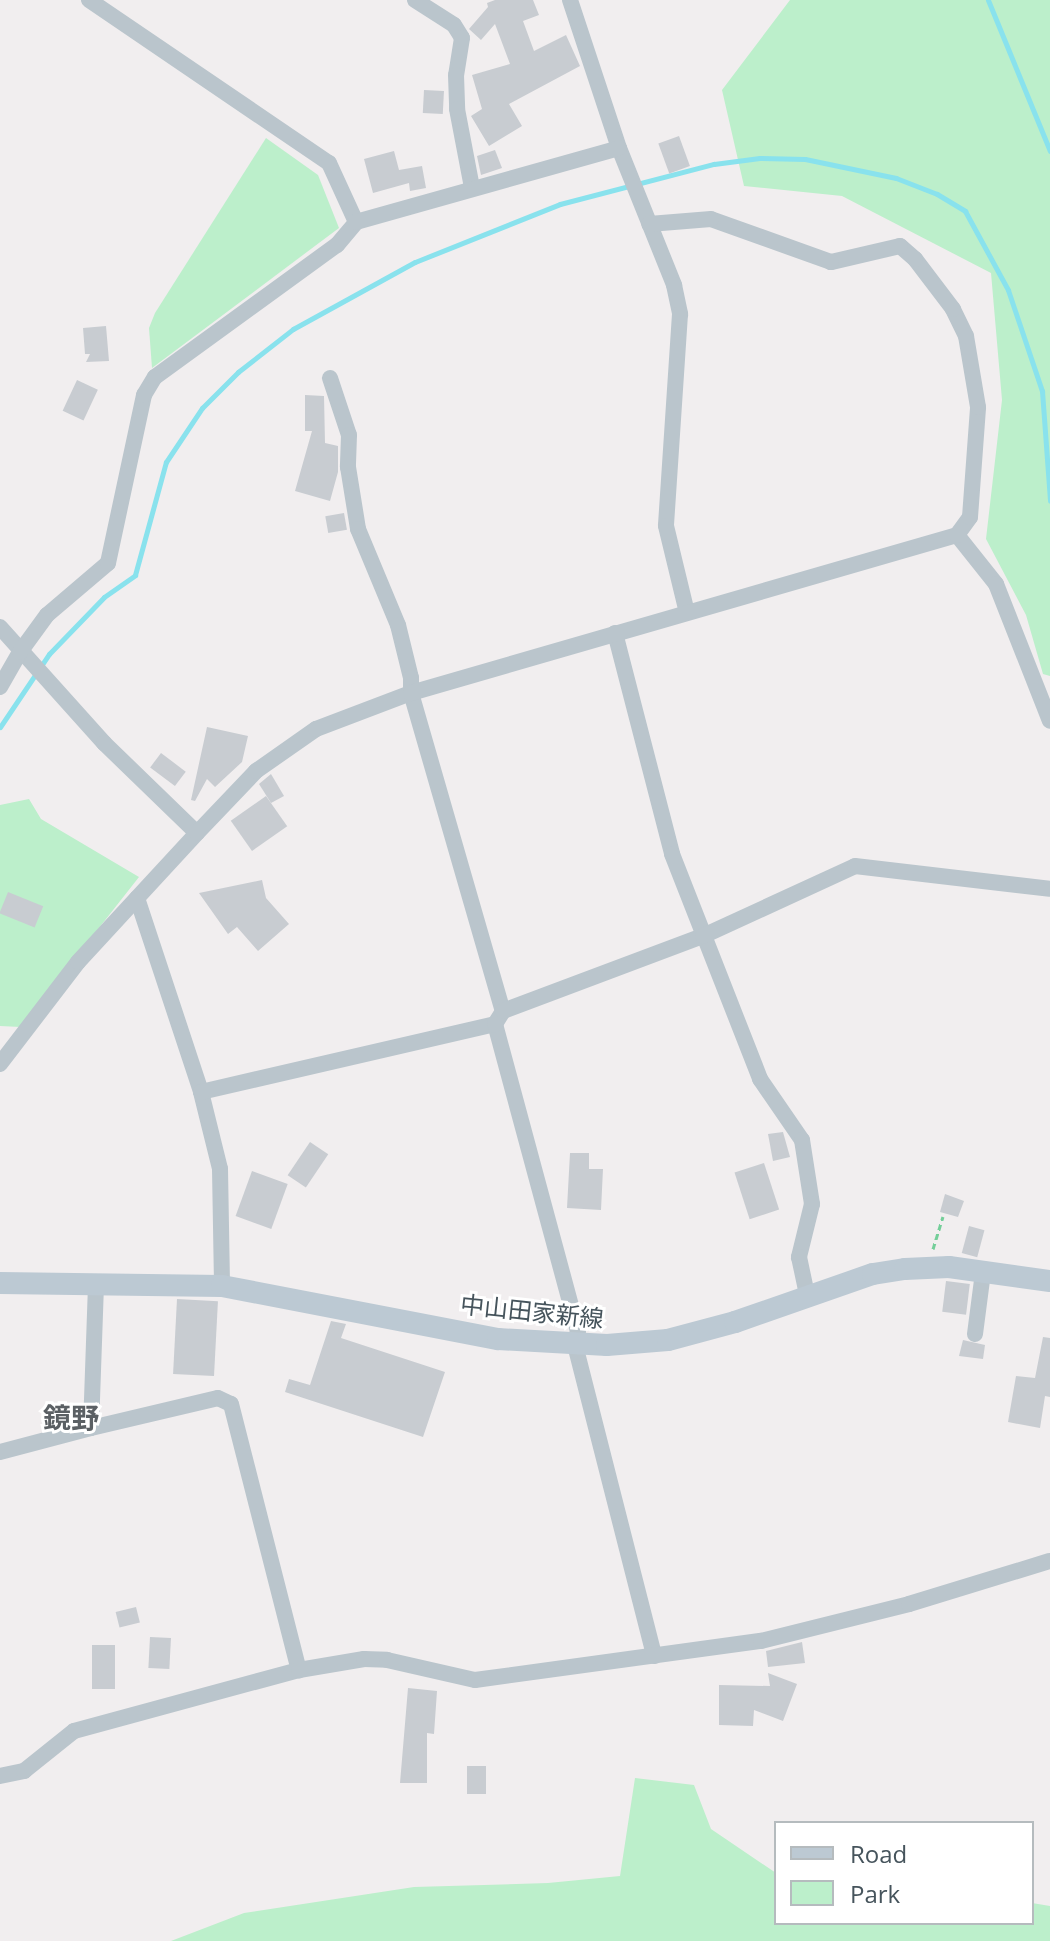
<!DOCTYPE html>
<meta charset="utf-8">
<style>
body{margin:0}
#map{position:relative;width:1050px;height:1941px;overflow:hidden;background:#f1eeef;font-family:"Open Sans","Noto Sans JP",sans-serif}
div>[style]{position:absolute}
.green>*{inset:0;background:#bcefcb}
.stream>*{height:5px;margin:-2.5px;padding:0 2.5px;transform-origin:2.5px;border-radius:2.5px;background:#89e2ed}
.building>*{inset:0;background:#c8ccd1;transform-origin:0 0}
.path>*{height:3px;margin-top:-1.5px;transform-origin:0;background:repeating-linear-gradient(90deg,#74ce99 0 6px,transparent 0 10px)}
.street>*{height:16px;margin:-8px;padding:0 8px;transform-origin:8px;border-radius:8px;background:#bac5cc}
.secondary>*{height:22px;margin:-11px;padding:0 11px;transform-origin:11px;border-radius:11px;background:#bcc9d3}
span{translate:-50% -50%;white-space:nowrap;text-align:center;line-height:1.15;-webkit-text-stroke:6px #fff;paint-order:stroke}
.street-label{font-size:24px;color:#46545c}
.quarter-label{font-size:28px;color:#5b6064;font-weight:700}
.legend{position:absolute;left:774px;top:1821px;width:260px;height:104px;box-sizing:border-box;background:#fff;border:2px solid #b5bbbe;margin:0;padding:10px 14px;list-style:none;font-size:24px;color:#46545c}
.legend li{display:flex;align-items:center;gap:16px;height:40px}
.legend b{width:40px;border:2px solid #b5bbbe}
</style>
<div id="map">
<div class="green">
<i style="clip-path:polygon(790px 0,1050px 0,1050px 676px,1043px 674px,1026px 615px,986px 539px,1002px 400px,991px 273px,842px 196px,744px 186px,722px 90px)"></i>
<i style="clip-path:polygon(266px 138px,318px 175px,339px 228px,152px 368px,149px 328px,155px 313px)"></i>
<i style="clip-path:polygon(29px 799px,41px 819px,139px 877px,21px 1027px,0 1026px,0 805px)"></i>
<i style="clip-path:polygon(635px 1778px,694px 1785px,711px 1829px,776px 1873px,776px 1923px,1032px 1923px,1032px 1903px,1050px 1906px,1050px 1941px,171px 1941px,244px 1913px,414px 1887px,548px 1883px,620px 1876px)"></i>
</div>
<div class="stream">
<i style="left:988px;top:0;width:163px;rotate:67.7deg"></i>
<i style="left:0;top:727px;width:88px;rotate:-56.1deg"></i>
<i style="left:49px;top:654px;width:79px;rotate:-46deg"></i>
<i style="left:104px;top:597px;width:38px;rotate:-35deg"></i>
<i style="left:135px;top:575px;width:117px;rotate:-74.7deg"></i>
<i style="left:166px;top:462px;width:65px;rotate:-56.3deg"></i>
<i style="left:202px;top:408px;width:51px;rotate:-45deg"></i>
<i style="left:238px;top:372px;width:70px;rotate:-38deg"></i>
<i style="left:293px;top:329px;width:139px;rotate:-28.8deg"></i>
<i style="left:415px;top:262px;width:156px;rotate:-21.8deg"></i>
<i style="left:560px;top:204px;width:159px;rotate:-14.6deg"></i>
<i style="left:714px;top:164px;width:46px;rotate:-7.4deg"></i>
<i style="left:760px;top:158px;width:45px;rotate:1.3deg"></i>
<i style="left:805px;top:159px;width:93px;rotate:11.8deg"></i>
<i style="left:896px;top:178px;width:44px;rotate:21.3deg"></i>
<i style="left:937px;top:194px;width:33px;rotate:31deg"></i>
<i style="left:965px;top:211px;width:90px;rotate:61.4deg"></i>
<i style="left:1008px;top:290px;width:107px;rotate:71.4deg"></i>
<i style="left:1042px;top:391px;width:110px;rotate:85.8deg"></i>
</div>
<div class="building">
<i style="clip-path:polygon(495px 0,533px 0,539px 15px,523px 21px,534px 51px,566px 35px,580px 66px,509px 104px,522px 126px,489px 146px,471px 116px,482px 109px,472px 75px,510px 64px,495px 24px,481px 40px,469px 29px,488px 7px,487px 3px)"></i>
<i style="left:424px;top:90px;width:20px;height:23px;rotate:3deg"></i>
<i style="left:679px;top:136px;width:32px;height:22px;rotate:70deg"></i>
<i style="clip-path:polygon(495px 150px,502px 168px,481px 175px,477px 156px)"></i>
<i style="clip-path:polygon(394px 151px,399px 170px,422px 166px,426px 188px,410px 191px,409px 183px,373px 193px,364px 159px)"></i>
<i style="clip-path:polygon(106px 326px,109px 361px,86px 362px,90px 354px,85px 354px,83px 328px)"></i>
<i style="left:77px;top:380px;width:23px;height:34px;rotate:25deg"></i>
<i style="clip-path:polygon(305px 395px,324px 396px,325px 443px,338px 446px,338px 472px,330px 501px,295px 491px,312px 431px,305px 431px)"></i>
<i style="left:344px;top:513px;width:17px;height:19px;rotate:80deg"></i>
<i style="clip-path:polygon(207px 727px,248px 736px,242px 762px,215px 787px,207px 779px,195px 801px,191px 800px)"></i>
<i style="left:161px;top:753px;width:31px;height:18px;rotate:37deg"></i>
<i style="clip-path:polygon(271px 774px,284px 796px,271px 803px,259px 784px)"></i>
<i style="left:266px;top:796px;width:37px;height:43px;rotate:55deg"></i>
<i style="clip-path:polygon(262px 880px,266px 898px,289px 924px,258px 951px,237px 927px,228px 934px,199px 893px)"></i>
<i style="left:8px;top:892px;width:38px;height:23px;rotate:22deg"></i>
<i style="clip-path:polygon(783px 1132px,790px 1157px,773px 1161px,768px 1134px)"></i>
<i style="left:310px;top:1142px;width:22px;height:40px;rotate:34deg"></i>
<i style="clip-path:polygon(570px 1153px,589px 1153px,589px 1169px,603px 1169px,601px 1210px,567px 1208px)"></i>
<i style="left:764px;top:1163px;width:49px;height:31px;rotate:72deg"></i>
<i style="left:252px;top:1171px;width:38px;height:48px;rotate:20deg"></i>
<i style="clip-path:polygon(945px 1194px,964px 1201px,958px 1217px,940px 1212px)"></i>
<i style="left:969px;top:1226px;width:16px;height:28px;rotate:15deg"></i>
<i style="left:946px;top:1281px;width:24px;height:31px;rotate:7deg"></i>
<i style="left:177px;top:1299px;width:41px;height:75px;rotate:3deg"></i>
<i style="clip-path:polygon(331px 1321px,346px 1324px,341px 1338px,445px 1372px,423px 1437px,285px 1392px,289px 1379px,310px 1385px)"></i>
<i style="clip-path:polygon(1043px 1337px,1050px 1338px,1050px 1397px,1045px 1396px,1040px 1428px,1008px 1422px,1016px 1376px,1035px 1378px)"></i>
<i style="clip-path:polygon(963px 1340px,985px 1345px,983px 1359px,959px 1356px)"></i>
<i style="left:136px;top:1607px;width:16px;height:21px;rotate:76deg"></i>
<i style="left:150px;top:1637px;width:21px;height:31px;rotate:3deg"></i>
<i style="clip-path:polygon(802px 1642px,805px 1663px,768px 1667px,766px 1651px)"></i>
<i style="left:92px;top:1645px;width:23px;height:44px"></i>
<i style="clip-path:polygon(768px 1673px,797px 1684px,783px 1721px,754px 1710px,753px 1726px,719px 1725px,719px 1685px,770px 1686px)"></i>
<i style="clip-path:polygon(408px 1688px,437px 1691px,434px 1734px,427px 1733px,427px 1783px,400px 1783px)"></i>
<i style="left:467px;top:1766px;width:19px;height:28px"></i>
</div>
<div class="path">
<i style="left:933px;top:1249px;width:34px;rotate:-73deg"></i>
</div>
<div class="street">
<i style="left:89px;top:0;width:290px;rotate:34.2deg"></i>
<i style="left:329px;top:163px;width:65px;rotate:65.4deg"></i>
<i style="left:415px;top:0;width:46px;rotate:32.7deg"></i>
<i style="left:454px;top:25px;width:15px;rotate:58deg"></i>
<i style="left:462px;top:38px;width:37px;rotate:99deg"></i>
<i style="left:456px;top:75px;width:34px;rotate:88deg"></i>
<i style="left:457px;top:109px;width:80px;rotate:79.2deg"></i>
<i style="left:570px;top:0;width:156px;rotate:71.7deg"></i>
<i style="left:619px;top:148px;width:148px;rotate:68.1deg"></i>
<i style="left:674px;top:285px;width:30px;rotate:78deg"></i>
<i style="left:680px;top:314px;width:212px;rotate:93.8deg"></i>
<i style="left:666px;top:526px;width:89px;rotate:76.4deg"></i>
<i style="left:330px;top:378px;width:60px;rotate:71.6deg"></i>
<i style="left:349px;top:435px;width:32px;rotate:92deg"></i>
<i style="left:348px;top:467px;width:63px;rotate:80.8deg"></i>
<i style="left:358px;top:529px;width:104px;rotate:67.4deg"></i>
<i style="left:398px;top:625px;width:55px;rotate:76.2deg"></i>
<i style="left:411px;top:678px;width:15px;rotate:90deg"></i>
<i style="left:411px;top:693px;width:331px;rotate:73.9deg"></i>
<i style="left:957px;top:535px;width:63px;rotate:51.5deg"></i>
<i style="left:996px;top:584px;width:147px;rotate:68.5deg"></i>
<i style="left:0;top:627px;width:156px;rotate:48.1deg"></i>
<i style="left:104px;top:743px;width:129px;rotate:44.1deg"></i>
<i style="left:615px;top:633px;width:228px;rotate:75.5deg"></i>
<i style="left:672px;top:854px;width:242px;rotate:68.6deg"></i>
<i style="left:760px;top:1079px;width:74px;rotate:55.5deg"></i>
<i style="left:802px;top:1140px;width:65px;rotate:81.1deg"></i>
<i style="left:812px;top:1204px;width:55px;rotate:103.8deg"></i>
<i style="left:799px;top:1257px;width:39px;rotate:78deg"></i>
<i style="left:0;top:687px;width:40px;rotate:-60.3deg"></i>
<i style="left:20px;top:652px;width:46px;rotate:-53.9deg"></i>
<i style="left:47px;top:615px;width:80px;rotate:-40.4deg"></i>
<i style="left:108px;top:563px;width:172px;rotate:-77.9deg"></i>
<i style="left:144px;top:395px;width:21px;rotate:-59deg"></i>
<i style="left:155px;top:377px;width:225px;rotate:-36deg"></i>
<i style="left:337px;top:245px;width:30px;rotate:-50deg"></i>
<i style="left:356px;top:222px;width:273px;rotate:-15.7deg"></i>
<i style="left:137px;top:898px;width:204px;rotate:71.7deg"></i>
<i style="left:201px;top:1092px;width:79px;rotate:76.1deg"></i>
<i style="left:220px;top:1169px;width:117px;rotate:89deg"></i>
<i style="left:495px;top:1024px;width:318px;rotate:74.9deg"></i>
<i style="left:578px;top:1331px;width:14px;rotate:102deg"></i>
<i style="left:575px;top:1345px;width:321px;rotate:75.7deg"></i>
<i style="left:0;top:1064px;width:128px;rotate:-52.6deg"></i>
<i style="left:78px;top:962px;width:176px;rotate:-47.3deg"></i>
<i style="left:197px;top:833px;width:86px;rotate:-46.4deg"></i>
<i style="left:256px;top:771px;width:73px;rotate:-35deg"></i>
<i style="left:316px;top:729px;width:102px;rotate:-20.8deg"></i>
<i style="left:411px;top:693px;width:568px;rotate:-16.14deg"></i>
<i style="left:957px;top:535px;width:22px;rotate:-54deg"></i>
<i style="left:970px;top:517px;width:110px;rotate:-85.8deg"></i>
<i style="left:978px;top:407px;width:72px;rotate:-99.6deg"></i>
<i style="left:966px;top:336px;width:30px;rotate:-116deg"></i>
<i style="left:953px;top:309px;width:63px;rotate:-127.2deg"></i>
<i style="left:915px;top:259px;width:20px;rotate:-139deg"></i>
<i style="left:900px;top:246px;width:71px;rotate:166.9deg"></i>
<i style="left:831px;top:262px;width:127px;rotate:-160.3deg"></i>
<i style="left:711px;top:219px;width:62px;rotate:175.4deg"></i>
<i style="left:201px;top:1092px;width:302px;rotate:-13deg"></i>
<i style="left:495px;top:1024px;width:15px;rotate:-58deg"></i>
<i style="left:503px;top:1011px;width:214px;rotate:-20.6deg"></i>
<i style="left:703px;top:936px;width:167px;rotate:-24.7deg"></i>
<i style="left:855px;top:866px;width:196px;rotate:6.7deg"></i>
<i style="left:975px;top:1334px;width:63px;rotate:-82.6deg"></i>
<i style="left:91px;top:1428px;width:130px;rotate:-13.3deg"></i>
<i style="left:218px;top:1398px;width:14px;rotate:25deg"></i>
<i style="left:231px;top:1404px;width:275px;rotate:75.7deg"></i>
<i style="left:0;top:1452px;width:94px;rotate:-14.8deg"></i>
<i style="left:91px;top:1428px;width:141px;rotate:-88deg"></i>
<i style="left:0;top:1776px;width:25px;rotate:-12deg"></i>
<i style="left:24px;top:1771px;width:64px;rotate:-38.7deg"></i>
<i style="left:74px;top:1731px;width:233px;rotate:-15.2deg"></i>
<i style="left:299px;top:1670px;width:66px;rotate:-9.6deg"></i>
<i style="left:364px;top:1659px;width:23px;rotate:2deg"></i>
<i style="left:387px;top:1660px;width:90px;rotate:12.8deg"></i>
<i style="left:475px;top:1680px;width:289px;rotate:-7.8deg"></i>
<i style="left:761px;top:1641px;width:153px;rotate:-14deg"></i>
<i style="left:909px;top:1604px;width:147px;rotate:-17deg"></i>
</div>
<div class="secondary">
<i style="left:0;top:1283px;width:222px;rotate:0.8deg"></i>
<i style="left:222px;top:1286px;width:281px;rotate:10.9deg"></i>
<i style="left:498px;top:1339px;width:109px;rotate:3.2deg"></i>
<i style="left:607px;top:1345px;width:61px;rotate:-4.7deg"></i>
<i style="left:668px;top:1340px;width:69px;rotate:-15deg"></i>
<i style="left:735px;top:1322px;width:146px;rotate:-19.2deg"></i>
<i style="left:873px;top:1274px;width:32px;rotate:-9deg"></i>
<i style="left:905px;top:1269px;width:44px;rotate:-2.6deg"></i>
<i style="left:949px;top:1267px;width:102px;rotate:7.9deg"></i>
</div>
<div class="street-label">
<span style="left:532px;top:1311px;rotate:6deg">中山田家新線</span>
</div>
<div class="quarter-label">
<span style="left:71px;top:1417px">鏡野</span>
</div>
<ul class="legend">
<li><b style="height:10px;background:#bcc9d3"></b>Road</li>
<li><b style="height:22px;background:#bcefcb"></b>Park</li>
</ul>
</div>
